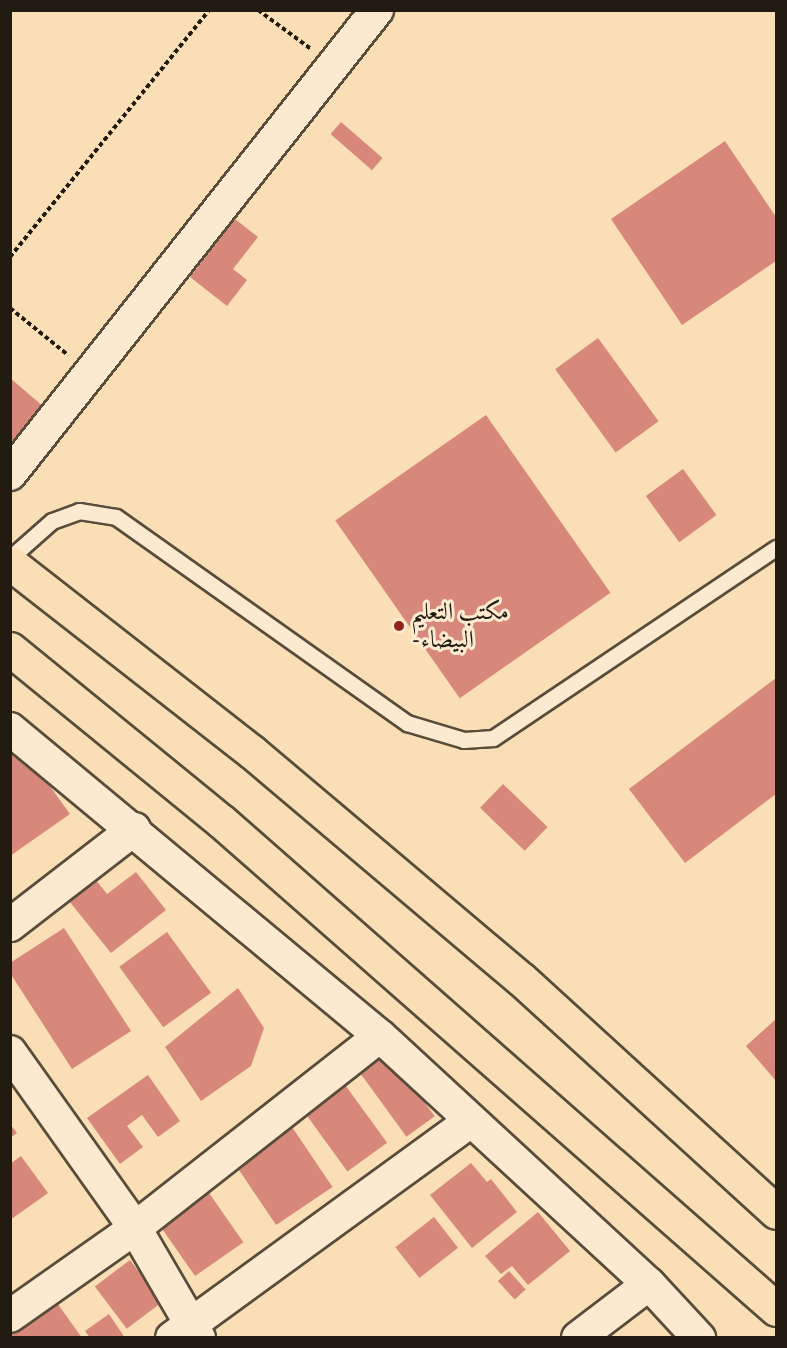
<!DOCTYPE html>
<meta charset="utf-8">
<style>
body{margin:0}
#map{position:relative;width:787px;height:1348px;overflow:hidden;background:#f9deb6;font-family:"IM FELL Great Primer",Amiri,serif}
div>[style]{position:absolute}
.building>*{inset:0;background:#d7887b;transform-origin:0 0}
.path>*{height:4px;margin-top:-2px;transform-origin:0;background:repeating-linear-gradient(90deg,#221b11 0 4.5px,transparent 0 7.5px)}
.roads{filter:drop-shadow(2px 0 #584c3a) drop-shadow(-2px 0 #584c3a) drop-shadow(0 2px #584c3a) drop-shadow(0 -2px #584c3a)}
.service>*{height:15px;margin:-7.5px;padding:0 7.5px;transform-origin:7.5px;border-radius:7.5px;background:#fbead0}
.minor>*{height:32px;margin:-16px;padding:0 16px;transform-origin:16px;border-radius:16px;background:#fbead0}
.trunk>*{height:33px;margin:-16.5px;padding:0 16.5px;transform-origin:16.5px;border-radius:16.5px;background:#f9deb6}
.dots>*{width:16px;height:16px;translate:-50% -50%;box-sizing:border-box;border:3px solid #fbead0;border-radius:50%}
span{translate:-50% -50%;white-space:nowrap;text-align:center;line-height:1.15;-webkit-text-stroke:6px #fbead0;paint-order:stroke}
.poi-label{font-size:24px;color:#221b11}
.left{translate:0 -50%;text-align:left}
.frame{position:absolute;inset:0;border:12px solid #221b11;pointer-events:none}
</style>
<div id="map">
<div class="building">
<i style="left:341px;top:122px;width:55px;height:16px;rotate:41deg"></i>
<i style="clip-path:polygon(725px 141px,776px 217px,776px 261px,682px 325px,611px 219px)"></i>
<i style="clip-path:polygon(235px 219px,258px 237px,233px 269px,247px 280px,227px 306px,190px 277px)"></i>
<i style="left:598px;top:338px;width:103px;height:53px;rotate:54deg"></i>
<i style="clip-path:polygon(10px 378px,44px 407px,10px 445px)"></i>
<i style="left:486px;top:415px;width:217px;height:184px;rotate:55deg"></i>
<i style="left:683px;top:469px;width:57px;height:46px;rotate:54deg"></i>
<i style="clip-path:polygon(776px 678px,776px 794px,685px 863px,629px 789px)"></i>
<i style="clip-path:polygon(20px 745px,70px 814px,10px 856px,10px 752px)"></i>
<i style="left:503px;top:784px;width:62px;height:33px;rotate:44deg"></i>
<i style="clip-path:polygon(136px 872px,166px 910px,111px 953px,65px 896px,92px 875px,107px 894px)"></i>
<i style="clip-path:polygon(64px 928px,131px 1031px,72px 1069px,10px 973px,10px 963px)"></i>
<i style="left:167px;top:932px;width:75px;height:59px;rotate:54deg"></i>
<i style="clip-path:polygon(238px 988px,264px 1028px,251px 1066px,201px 1101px,165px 1047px)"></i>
<i style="clip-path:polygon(776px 1019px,776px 1081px,746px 1046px)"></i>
<i style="left:383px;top:1045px;width:88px;height:35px;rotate:54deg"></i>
<i style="clip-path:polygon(148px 1075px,180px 1121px,158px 1137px,142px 1115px,127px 1126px,143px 1147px,120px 1164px,87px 1118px)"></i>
<i style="left:343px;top:1082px;width:75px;height:49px;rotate:54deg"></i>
<i style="clip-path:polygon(10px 1124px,17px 1133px,10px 1138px)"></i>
<i style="left:290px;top:1124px;width:76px;height:68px;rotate:56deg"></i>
<i style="clip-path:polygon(21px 1156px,48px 1193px,10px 1220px,10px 1164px)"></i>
<i style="clip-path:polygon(471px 1163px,487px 1182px,491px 1179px,517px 1212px,472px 1248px,430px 1195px)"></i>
<i style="left:209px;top:1193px;width:60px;height:59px;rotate:55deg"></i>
<i style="clip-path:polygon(538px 1212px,570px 1251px,528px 1285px,512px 1266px,501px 1274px,485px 1256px)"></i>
<i style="left:434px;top:1217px;width:39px;height:49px;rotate:52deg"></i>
<i style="left:130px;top:1260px;width:53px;height:44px;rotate:53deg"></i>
<i style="left:509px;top:1271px;width:25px;height:15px;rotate:48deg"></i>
<i style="clip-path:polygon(50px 1293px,82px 1338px,10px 1338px,10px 1321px)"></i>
<i style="clip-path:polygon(109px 1314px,125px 1338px,90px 1338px,85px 1331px)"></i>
</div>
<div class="path">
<i style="left:258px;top:10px;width:66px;rotate:36.3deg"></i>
<i style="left:10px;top:257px;width:317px;rotate:-51.1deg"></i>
<i style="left:10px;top:308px;width:75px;rotate:39deg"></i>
</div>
<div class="roads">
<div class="service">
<i style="left:10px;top:558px;width:56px;rotate:-41.4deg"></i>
<i style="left:52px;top:521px;width:29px;rotate:-20deg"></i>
<i style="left:79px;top:511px;width:37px;rotate:9deg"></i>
<i style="left:116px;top:517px;width:357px;rotate:35.3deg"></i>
<i style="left:407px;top:723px;width:59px;rotate:16.6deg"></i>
<i style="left:464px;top:740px;width:29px;rotate:-4deg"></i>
<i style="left:493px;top:738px;width:341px;rotate:-33.9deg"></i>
</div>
<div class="minor">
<i style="left:10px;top:474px;width:592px;rotate:-51.66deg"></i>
<i style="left:10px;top:729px;width:481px;rotate:39.7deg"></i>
<i style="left:380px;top:1036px;width:366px;rotate:42.7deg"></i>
<i style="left:649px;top:1284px;width:74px;rotate:47.2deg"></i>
<i style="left:10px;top:925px;width:157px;rotate:-37.7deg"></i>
<i style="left:10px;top:1052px;width:216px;rotate:54.6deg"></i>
<i style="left:135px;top:1228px;width:127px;rotate:59.8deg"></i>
<i style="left:10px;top:1316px;width:153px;rotate:-35.1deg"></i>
<i style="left:135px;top:1228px;width:311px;rotate:-38.1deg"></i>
<i style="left:172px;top:1338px;width:367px;rotate:-36deg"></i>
<i style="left:578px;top:1338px;width:89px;rotate:-37.3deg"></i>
</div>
<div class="trunk">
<i style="left:10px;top:563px;width:307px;rotate:38deg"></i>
<i style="left:252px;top:752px;width:352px;rotate:40.2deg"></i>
<i style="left:521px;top:979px;width:345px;rotate:42.4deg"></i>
<i style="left:10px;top:649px;width:272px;rotate:39.2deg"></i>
<i style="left:221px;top:821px;width:739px;rotate:41.32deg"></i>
</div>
</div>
<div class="dots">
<i style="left:399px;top:626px;background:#8f2418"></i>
</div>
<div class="poi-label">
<span class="left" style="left:411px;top:626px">مكتب التعليم<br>-البيضاء</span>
</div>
<div class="frame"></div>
</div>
